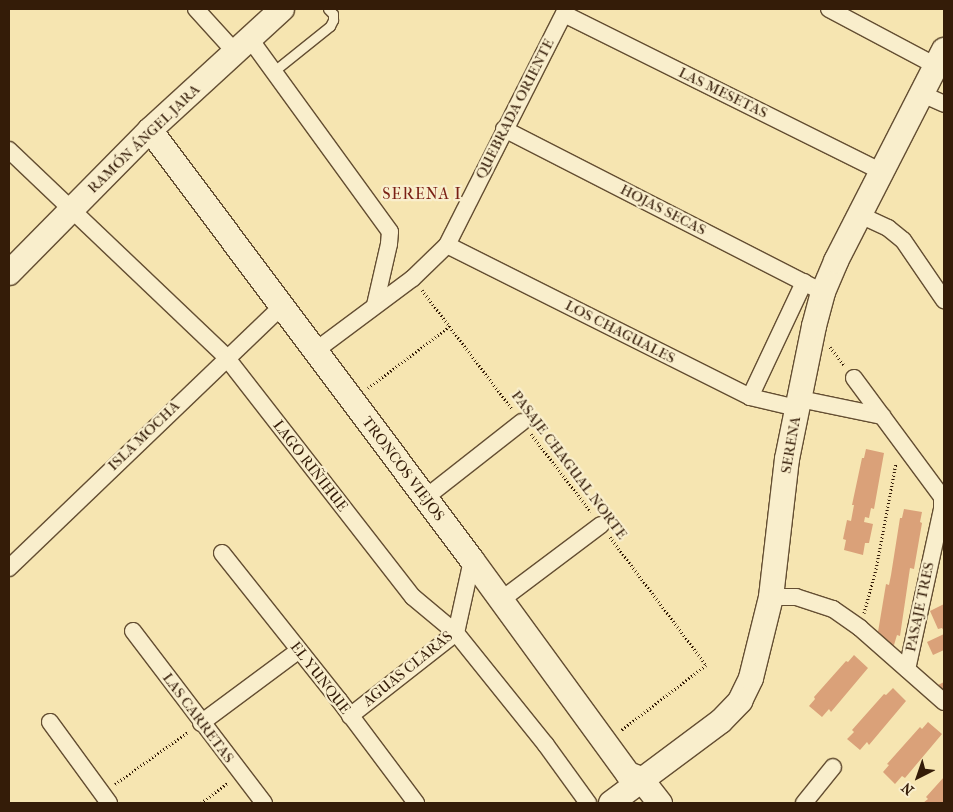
<!DOCTYPE html>
<meta charset="utf-8">
<style>
body{margin:0}
#map{position:relative;width:953px;height:812px;overflow:hidden;background:#f6e5b1;font-family:"IM FELL French Canon",serif}
div>[style]{position:absolute}
.building>*{inset:0;background:#daa179}
.path>*{height:3px;margin-top:-1.5px;transform-origin:0;background:repeating-linear-gradient(90deg,#341c08 0 1px,transparent 0 3.5px)}
.roads{filter:drop-shadow(1px 0 #644e32) drop-shadow(-1px 0 #644e32) drop-shadow(0 1px #644e32) drop-shadow(0 -1px #644e32)}
.lane>*{height:9px;margin:-4.5px;padding:0 4.5px;transform-origin:4.5px;border-radius:4.5px;background:#f9eecc}
.street>*{height:16px;margin:-8px;padding:0 8px;transform-origin:8px;border-radius:8px;background:#f9eecc}
.secondary>*{height:24px;margin:-12px;padding:0 12px;transform-origin:12px;border-radius:12px;background:#f9eecc}
span{translate:-50% -50%;white-space:nowrap;text-align:center;line-height:1.15;-webkit-text-stroke:4.5px #f9eecc;paint-order:stroke}
.street-label{font-size:15px;color:#341c08}
.neighbourhood-label{font-size:16px;color:#7a1f14;letter-spacing:1px}
.frame{position:absolute;inset:0;border:10px solid #341c08;pointer-events:none}
.north{position:absolute;left:893px;top:752px;width:50px;height:50px;-webkit-text-stroke:4px #f9eecc;paint-order:stroke;rotate:221deg;font-size:14px;font-weight:700;line-height:20px;text-align:center;color:#341c08}
.north::after{content:'';display:block;margin:auto;width:18px;height:22px;background:#341c08;clip-path:polygon(50% 0,100% 100%,50% 72%,0 100%)}
</style>
<div id="map">
<div class="building">
<i style="clip-path:polygon(866px 449px,884px 453px,874px 509px,871px 508px,869px 518px,865px 517px,864px 522px,873px 524px,869px 543px,865px 543px,863px 555px,844px 550px,846px 540px,843px 539px,847px 520px,851px 521px,854px 505px,852px 505px,862px 458px,864px 458px)"></i>
<i style="clip-path:polygon(904px 509px,922px 512px,920px 522px,922px 523px,914px 569px,910px 568px,900px 636px,897px 635px,894px 645px,878px 642px,880px 633px,878px 632px,886px 584px,889px 585px,891px 575px,900px 518px,902px 518px)"></i>
<i style="clip-path:polygon(944px 604px,944px 631px,942px 628px,938px 629px,930px 611px)"></i>
<i style="clip-path:polygon(944px 634px,944px 650px,933px 655px,927px 642px)"></i>
<i style="clip-path:polygon(854px 655px,868px 668px,831px 712px,829px 709px,822px 717px,809px 706px,815px 699px,814px 697px,846px 661px,848px 662px)"></i>
<i style="clip-path:polygon(944px 682px,944px 703px,936px 686px)"></i>
<i style="clip-path:polygon(893px 688px,906px 701px,869px 745px,867px 742px,860px 750px,847px 739px,854px 732px,852px 730px,884px 694px,886px 695px)"></i>
<i style="clip-path:polygon(928px 722px,942px 734px,905px 778px,902px 776px,895px 784px,883px 772px,889px 765px,887px 764px,920px 727px,922px 729px)"></i>
<i style="clip-path:polygon(944px 777px,944px 803px,923px 803px,928px 799px,926px 797px)"></i>
</div>
<div class="path">
<i style="left:422px;top:290px;width:149px;rotate:52.9deg"></i>
<i style="left:830px;top:347px;width:23px;rotate:52deg"></i>
<i style="left:368px;top:388px;width:103px;rotate:-37.1deg"></i>
<i style="left:531px;top:434px;width:98px;rotate:52.4deg"></i>
<i style="left:610px;top:537px;width:160px;rotate:53.1deg"></i>
<i style="left:706px;top:665px;width:108px;rotate:142.5deg"></i>
<i style="left:864px;top:613px;width:46px;rotate:-74.7deg"></i>
<i style="left:876px;top:569px;width:108px;rotate:-79.3deg"></i>
<i style="left:115px;top:784px;width:90px;rotate:-35.5deg"></i>
<i style="left:201px;top:803px;width:34px;rotate:-37deg"></i>
</div>
<div class="roads">
<div class="lane">
<i style="left:274px;top:71px;width:72px;rotate:-38.8deg"></i>
<i style="left:330px;top:26px;width:7px;rotate:-63deg"></i>
<i style="left:333px;top:20px;width:6px;rotate:-90deg"></i>
<i style="left:333px;top:14px;width:7px;rotate:-135deg"></i>
</div>
<div class="street">
<i style="left:196px;top:9px;width:58px;rotate:47.8deg"></i>
<i style="left:829px;top:9px;width:121px;rotate:28deg"></i>
<i style="left:564px;top:14px;width:355px;rotate:26.4deg"></i>
<i style="left:250px;top:39px;width:238px;rotate:54deg"></i>
<i style="left:390px;top:232px;width:12px;rotate:95deg"></i>
<i style="left:389px;top:244px;width:63px;rotate:102.9deg"></i>
<i style="left:922px;top:94px;width:24px;rotate:24deg"></i>
<i style="left:504px;top:129px;width:358px;rotate:27.1deg"></i>
<i style="left:9px;top:150px;width:300px;rotate:43.6deg"></i>
<i style="left:226px;top:357px;width:304px;rotate:52.1deg"></i>
<i style="left:413px;top:597px;width:56px;rotate:39.9deg"></i>
<i style="left:456px;top:633px;width:144px;rotate:51.2deg"></i>
<i style="left:546px;top:745px;width:72px;rotate:54.1deg"></i>
<i style="left:860px;top:215px;width:31px;rotate:25deg"></i>
<i style="left:888px;top:228px;width:19px;rotate:39deg"></i>
<i style="left:903px;top:240px;width:73px;rotate:55.7deg"></i>
<i style="left:447px;top:245px;width:339px;rotate:26.6deg"></i>
<i style="left:750px;top:397px;width:48px;rotate:13.2deg"></i>
<i style="left:315px;top:351px;width:122px;rotate:-36.7deg"></i>
<i style="left:413px;top:278px;width:47px;rotate:-44.1deg"></i>
<i style="left:447px;top:245px;width:264px;rotate:-63.2deg"></i>
<i style="left:854px;top:378px;width:148px;rotate:53.5deg"></i>
<i style="left:942px;top:497px;width:12px;rotate:90deg"></i>
<i style="left:942px;top:509px;width:164px;rotate:102.3deg"></i>
<i style="left:750px;top:397px;width:127px;rotate:-64.8deg"></i>
<i style="left:800px;top:399px;width:84px;rotate:11.7deg"></i>
<i style="left:425px;top:498px;width:123px;rotate:-38.1deg"></i>
<i style="left:222px;top:553px;width:188px;rotate:51.5deg"></i>
<i style="left:339px;top:700px;width:129px;rotate:53.2deg"></i>
<i style="left:9px;top:568px;width:378px;rotate:-43.8deg"></i>
<i style="left:771px;top:597px;width:25px"></i>
<i style="left:796px;top:597px;width:39px;rotate:18deg"></i>
<i style="left:833px;top:609px;width:33px;rotate:35deg"></i>
<i style="left:860px;top:628px;width:112px;rotate:41.4deg"></i>
<i style="left:501px;top:600px;width:125px;rotate:-36.9deg"></i>
<i style="left:133px;top:631px;width:216px;rotate:52.7deg"></i>
<i style="left:350px;top:716px;width:135px;rotate:-38.1deg"></i>
<i style="left:456px;top:633px;width:75px;rotate:-77.6deg"></i>
<i style="left:50px;top:722px;width:100px;rotate:53.9deg"></i>
<i style="left:201px;top:723px;width:121px;rotate:-36.6deg"></i>
<i style="left:804px;top:803px;width:46px;rotate:-51.1deg"></i>
</div>
<div class="secondary">
<i style="left:150px;top:130px;width:537px;rotate:53.17deg"></i>
<i style="left:472px;top:560px;width:265px;rotate:53.9deg"></i>
<i style="left:628px;top:774px;width:14px;rotate:21deg"></i>
<i style="left:641px;top:779px;width:31px;rotate:52deg"></i>
<i style="left:9px;top:273px;width:201px;rotate:-45.4deg"></i>
<i style="left:150px;top:130px;width:179px;rotate:-42.5deg"></i>
<i style="left:611px;top:803px;width:137px;rotate:-36.7deg"></i>
<i style="left:721px;top:721px;width:28px;rotate:-46deg"></i>
<i style="left:740px;top:701px;width:25px;rotate:-64deg"></i>
<i style="left:751px;top:678px;width:83px;rotate:-76.1deg"></i>
<i style="left:771px;top:597px;width:139px;rotate:-83.4deg"></i>
<i style="left:787px;top:459px;width:136px;rotate:-78.5deg"></i>
<i style="left:814px;top:326px;width:35px;rotate:-75deg"></i>
<i style="left:823px;top:292px;width:34px;rotate:-67deg"></i>
<i style="left:836px;top:261px;width:237px;rotate:-62.9deg"></i>
</div>
</div>
<div class="street-label">
<span style="left:723px;top:93px;rotate:26deg">LAS MESETAS</span>
<span style="left:515px;top:109px;rotate:-63deg">QUEBRADA ORIENTE</span>
<span style="left:144px;top:139px;rotate:-44deg">RAMÓN ÁNGEL JARA</span>
<span style="left:663px;top:210px;rotate:27deg">HOJAS SECAS</span>
<span style="left:620px;top:332px;rotate:27deg">LOS CHAGUALES</span>
<span style="left:144px;top:436px;rotate:-44deg">ISLA MOCHA</span>
<span style="left:791px;top:445px;rotate:-80deg">SERENA</span>
<span style="left:569px;top:465px;rotate:53deg">PASAJE CHAGUAL NORTE</span>
<span style="left:310px;top:466px;rotate:52deg">LAGO RIÑIHUE</span>
<span style="left:403px;top:469px;rotate:53deg">TRONCOS VIEJOS</span>
<span style="left:920px;top:607px;rotate:-78deg">PASAJE TRES</span>
<span style="left:408px;top:669px;rotate:-39deg">AGUAS CLARAS</span>
<span style="left:320px;top:678px;rotate:52deg">EL YUNQUE</span>
<span style="left:198px;top:718px;rotate:53deg">LAS CARRETAS</span>
</div>
<div class="neighbourhood-label">
<span style="left:422px;top:194px">SERENA I</span>
</div>
<div class="frame"></div>
<div class="north">N</div>
</div>
